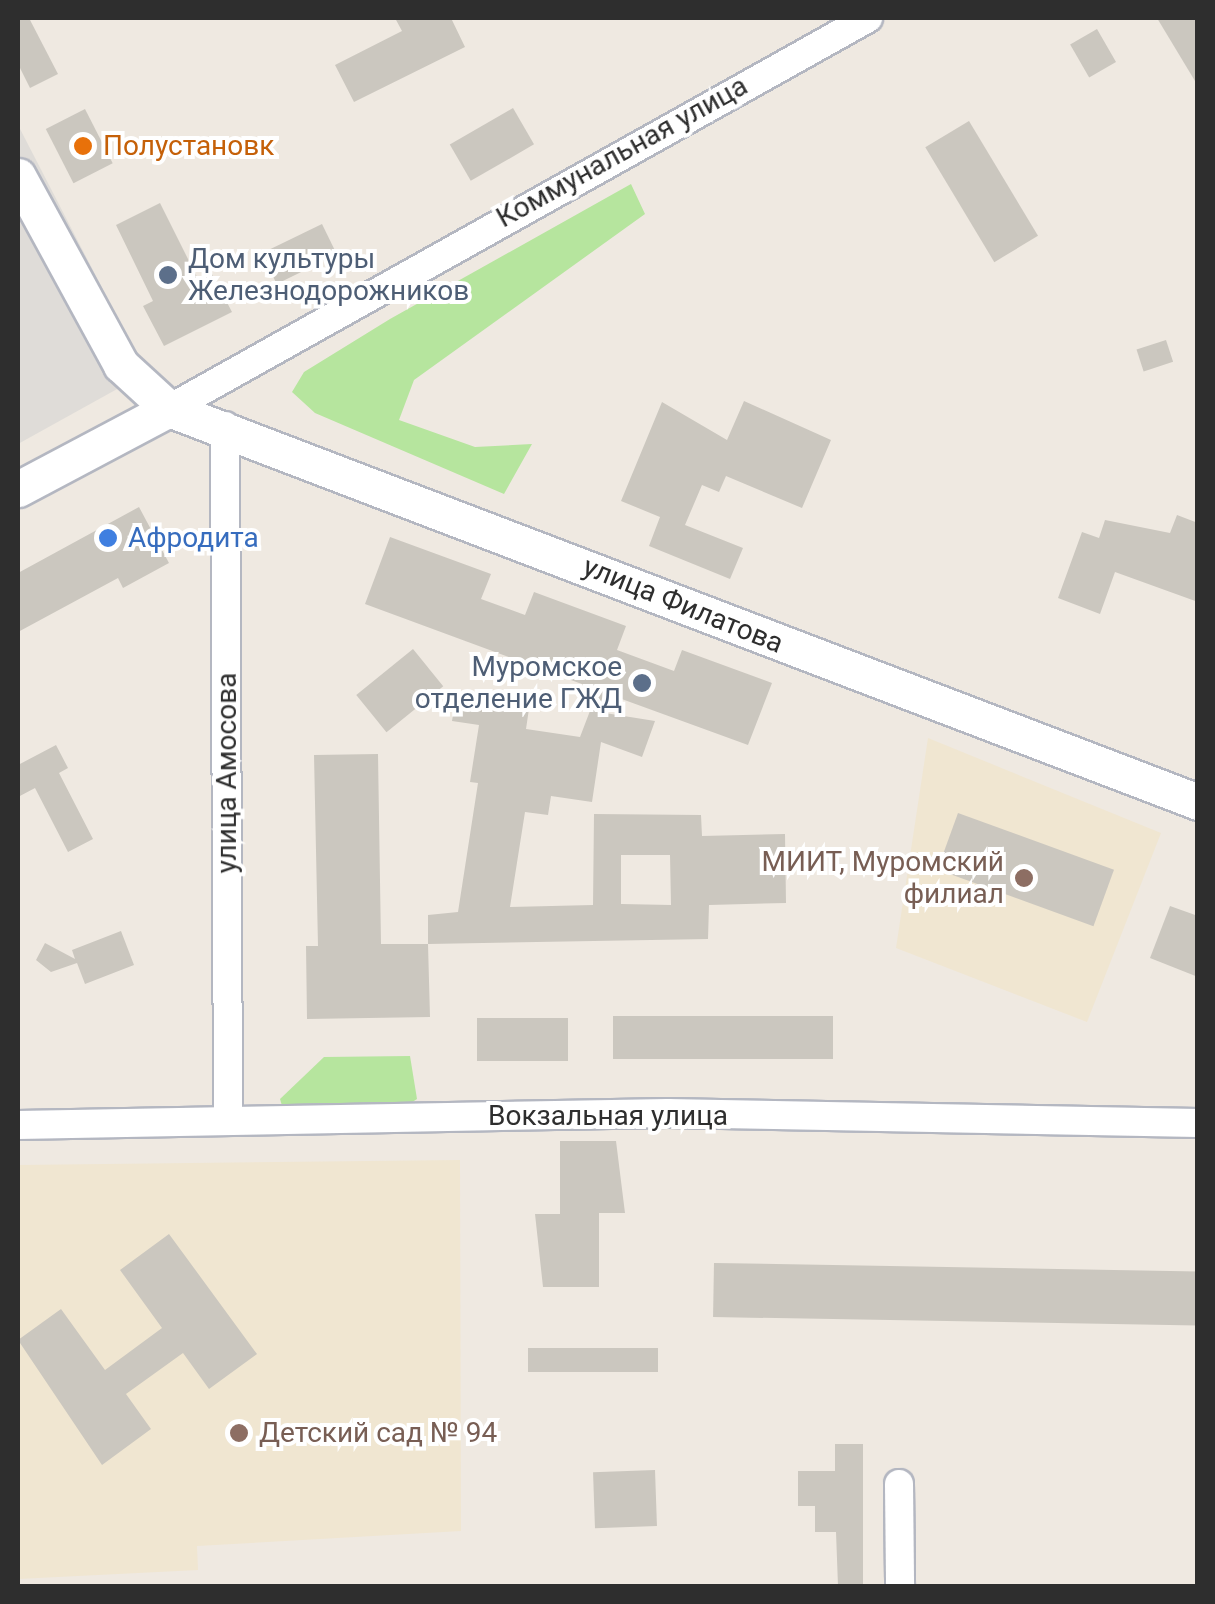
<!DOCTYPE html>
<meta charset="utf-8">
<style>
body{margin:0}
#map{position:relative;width:1215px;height:1604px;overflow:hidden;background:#efe9e1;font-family:Roboto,sans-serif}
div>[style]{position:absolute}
.education>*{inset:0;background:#f0e6d1}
.green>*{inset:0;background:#b6e59e}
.plaza>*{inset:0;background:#dfdcd8}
.building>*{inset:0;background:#cbc7bf;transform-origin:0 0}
.roads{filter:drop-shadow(2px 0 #b4b7c1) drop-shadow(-2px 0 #b4b7c1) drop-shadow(0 2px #b4b7c1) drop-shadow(0 -2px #b4b7c1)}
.minor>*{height:28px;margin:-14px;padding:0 14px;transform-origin:14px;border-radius:14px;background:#fff}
.tertiary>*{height:35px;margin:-17.5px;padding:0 17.5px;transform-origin:17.5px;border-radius:17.5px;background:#fff}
.dots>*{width:28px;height:28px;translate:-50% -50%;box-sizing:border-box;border:5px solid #fff;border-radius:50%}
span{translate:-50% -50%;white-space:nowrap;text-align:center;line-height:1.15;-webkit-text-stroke:8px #fff;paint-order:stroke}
.food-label{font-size:28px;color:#c56008}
.left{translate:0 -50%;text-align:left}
.street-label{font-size:28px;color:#2e2e2e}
.service-label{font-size:28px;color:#4e5e75}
.right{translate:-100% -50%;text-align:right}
.shop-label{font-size:28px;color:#366cbe}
.education-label{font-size:28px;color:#785e54}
.frame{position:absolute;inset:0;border:20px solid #2e2e2e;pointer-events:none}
</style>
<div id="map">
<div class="education">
<i style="clip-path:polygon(928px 738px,1161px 833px,1087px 1022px,896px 948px)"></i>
<i style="clip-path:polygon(460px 1160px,461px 1531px,197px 1546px,198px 1570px,18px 1579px,18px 1165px)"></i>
</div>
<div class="green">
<i style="clip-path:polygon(631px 184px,645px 214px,414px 380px,399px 420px,475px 447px,532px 444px,504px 494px,315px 413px,292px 392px,304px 372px,390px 319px)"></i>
<i style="clip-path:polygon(410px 1056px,417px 1099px,406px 1106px,283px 1109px,280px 1099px,324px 1057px)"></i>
</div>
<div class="plaza">
<i style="clip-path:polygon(18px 125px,146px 373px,18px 444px)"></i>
</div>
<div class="building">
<i style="clip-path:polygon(18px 18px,29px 18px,58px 74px,30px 88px,18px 64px)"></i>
<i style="clip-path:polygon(395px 18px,451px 18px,465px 47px,354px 102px,335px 65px,402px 31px)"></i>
<i style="clip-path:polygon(1157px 18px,1198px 18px,1198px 86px)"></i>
<i style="left:1097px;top:29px;width:38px;height:31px;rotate:60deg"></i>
<i style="left:513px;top:108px;width:42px;height:73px;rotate:60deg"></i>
<i style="left:85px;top:109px;width:61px;height:44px;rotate:63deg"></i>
<i style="left:969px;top:121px;width:134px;height:51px;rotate:59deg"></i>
<i style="clip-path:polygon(160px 203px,198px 279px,211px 272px,232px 312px,164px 346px,143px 306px,153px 301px,116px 225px)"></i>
<i style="left:322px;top:224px;width:34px;height:67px;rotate:64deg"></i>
<i style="left:1166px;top:340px;width:23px;height:31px;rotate:72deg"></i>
<i style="clip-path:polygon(744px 401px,831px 440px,802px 508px,726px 476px,719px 492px,702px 485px,685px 525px,743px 548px,730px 579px,649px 546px,660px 517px,621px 501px,662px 402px,727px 440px)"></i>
<i style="clip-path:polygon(139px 507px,169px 563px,123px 588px,118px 578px,18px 632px,18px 573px)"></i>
<i style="clip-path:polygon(1177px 515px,1198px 523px,1198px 602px,1115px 572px,1100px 614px,1058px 598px,1082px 532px,1099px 538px,1105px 520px,1170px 533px)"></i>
<i style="clip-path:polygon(evenodd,390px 537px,491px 574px,481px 599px,525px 615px,534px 592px,626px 626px,617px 650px,674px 671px,682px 650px,772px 683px,748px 745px,608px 694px,605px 713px,655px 721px,642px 757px,601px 742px,592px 802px,551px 796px,548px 815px,525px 812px,510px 907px,593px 905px,594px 814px,701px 815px,702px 836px,785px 834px,786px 903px,709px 905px,708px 939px,428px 944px,428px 915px,458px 912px,478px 783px,470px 782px,479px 725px,452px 721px,457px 691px,530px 702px,526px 729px,580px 737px,598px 690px,365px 604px,390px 537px,621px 855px,670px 855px,671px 905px,621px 904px,621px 855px)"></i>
<i style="left:413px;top:649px;width:48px;height:73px;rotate:51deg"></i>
<i style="clip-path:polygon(56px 745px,68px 768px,59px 773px,93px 839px,68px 852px,35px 788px,18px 797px,18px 765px)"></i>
<i style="clip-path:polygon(378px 754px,381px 944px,428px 944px,430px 1017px,307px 1019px,306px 946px,318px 946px,314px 755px)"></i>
<i style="left:958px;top:813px;width:166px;height:60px;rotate:20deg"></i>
<i style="clip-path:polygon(1170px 906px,1198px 916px,1198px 977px,1150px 958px)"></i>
<i style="clip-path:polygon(121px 931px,134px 965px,85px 984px,77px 963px,51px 972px,36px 960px,45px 943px,75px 959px,72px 950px)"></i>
<i style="left:833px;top:1016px;width:43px;height:220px;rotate:90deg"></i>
<i style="left:568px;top:1018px;width:43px;height:91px;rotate:90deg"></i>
<i style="clip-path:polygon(560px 1141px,616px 1141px,625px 1213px,599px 1213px,599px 1287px,543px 1287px,535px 1214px,560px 1214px)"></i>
<i style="clip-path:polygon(169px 1234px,257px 1354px,209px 1389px,183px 1353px,126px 1394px,151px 1429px,102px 1465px,18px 1340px,61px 1309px,105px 1370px,162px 1328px,120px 1270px)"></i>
<i style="left:714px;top:1263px;width:484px;height:54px;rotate:1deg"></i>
<i style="left:658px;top:1348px;width:24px;height:130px;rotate:90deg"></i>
<i style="clip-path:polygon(835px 1444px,863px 1444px,863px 1586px,838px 1586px,836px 1532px,815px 1532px,815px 1506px,798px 1506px,798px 1471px,835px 1471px)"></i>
<i style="left:655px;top:1470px;width:56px;height:62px;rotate:88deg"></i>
</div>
<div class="roads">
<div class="minor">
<i style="left:169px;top:409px;width:801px;rotate:-29.22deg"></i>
<i style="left:225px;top:426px;width:695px;rotate:89.75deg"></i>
<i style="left:18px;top:1125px;width:650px;rotate:-1.06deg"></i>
<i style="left:668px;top:1113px;width:530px;rotate:1.08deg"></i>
<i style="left:899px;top:1484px;width:102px;rotate:89.4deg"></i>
</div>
<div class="tertiary">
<i style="left:18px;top:176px;width:215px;rotate:61.4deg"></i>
<i style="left:121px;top:365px;width:65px;rotate:42.5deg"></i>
<i style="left:169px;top:409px;width:1101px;rotate:20.9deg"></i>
<i style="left:18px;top:489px;width:171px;rotate:-27.9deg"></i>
</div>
</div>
<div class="dots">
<i style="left:83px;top:146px;background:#e8710a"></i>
<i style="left:168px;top:275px;background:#5c6f8a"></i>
<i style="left:108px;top:538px;background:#3f7fe0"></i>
<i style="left:642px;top:683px;background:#5c6f8a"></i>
<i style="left:1024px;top:878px;background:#8d6e63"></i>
<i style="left:239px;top:1433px;background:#8d6e63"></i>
</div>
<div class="food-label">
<span class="left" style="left:103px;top:146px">Полустановк</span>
</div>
<div class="street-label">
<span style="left:622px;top:152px;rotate:-29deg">Коммунальная улица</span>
<span style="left:683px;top:605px;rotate:22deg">улица Филатова</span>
<span style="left:227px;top:773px;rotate:-90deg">улица Амосова</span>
<span style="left:608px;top:1116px">Вокзальная улица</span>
</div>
<div class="service-label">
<span class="left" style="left:188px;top:275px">Дом культуры<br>Железнодорожников</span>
<span class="right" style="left:622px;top:683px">Муромское<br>отделение ГЖД</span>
</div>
<div class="shop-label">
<span class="left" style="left:128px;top:538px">Афродита</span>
</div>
<div class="education-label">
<span class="right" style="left:1004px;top:878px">МИИТ, Муромский<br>филиал</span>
<span class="left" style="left:259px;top:1433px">Детский сад № 94</span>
</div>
<div class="frame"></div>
</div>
